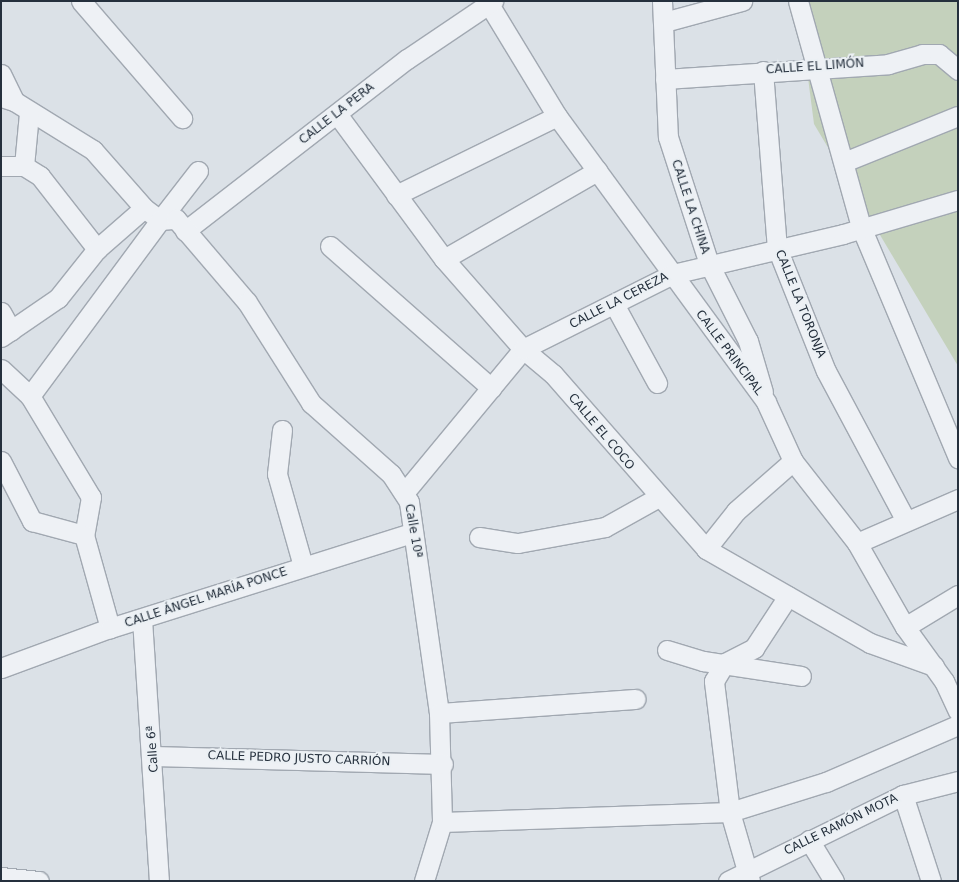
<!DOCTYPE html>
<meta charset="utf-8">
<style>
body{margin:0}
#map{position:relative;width:959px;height:882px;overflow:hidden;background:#dbe1e7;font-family:"DejaVu Sans",sans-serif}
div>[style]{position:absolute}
.green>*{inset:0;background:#c4d1bc}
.roads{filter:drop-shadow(1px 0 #a1a8b1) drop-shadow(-1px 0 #a1a8b1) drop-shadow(0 1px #a1a8b1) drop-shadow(0 -1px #a1a8b1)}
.minor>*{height:19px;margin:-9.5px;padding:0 9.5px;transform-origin:9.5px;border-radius:9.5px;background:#eef1f5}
span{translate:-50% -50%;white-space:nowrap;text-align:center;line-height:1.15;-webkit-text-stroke:4px #ebf0f4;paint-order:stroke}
.street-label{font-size:12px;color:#25303d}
.frame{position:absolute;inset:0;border:2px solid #25303d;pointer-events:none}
</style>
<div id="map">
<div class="green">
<i style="clip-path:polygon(798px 1px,958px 1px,958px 366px,814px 124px)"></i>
</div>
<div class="roads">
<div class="minor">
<i style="left:81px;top:1px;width:155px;rotate:49.2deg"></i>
<i style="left:487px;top:1px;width:135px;rotate:58.7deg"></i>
<i style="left:557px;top:116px;width:354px;rotate:53.8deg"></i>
<i style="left:766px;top:402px;width:65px;rotate:65.4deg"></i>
<i style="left:793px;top:461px;width:104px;rotate:52deg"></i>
<i style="left:857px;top:543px;width:97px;rotate:60.3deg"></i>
<i style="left:905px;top:627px;width:67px;rotate:54.2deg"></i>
<i style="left:944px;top:681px;width:33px;rotate:65deg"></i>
<i style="left:662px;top:1px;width:136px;rotate:87.5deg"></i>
<i style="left:668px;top:137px;width:133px;rotate:72.1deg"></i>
<i style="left:709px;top:264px;width:86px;rotate:63.1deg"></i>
<i style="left:748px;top:341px;width:53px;rotate:73.6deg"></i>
<i style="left:798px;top:1px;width:235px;rotate:74.4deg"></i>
<i style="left:861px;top:227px;width:251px;rotate:67.2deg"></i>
<i style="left:664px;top:22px;width:81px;rotate:-15.1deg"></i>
<i style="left:763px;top:71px;width:178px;rotate:85.5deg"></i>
<i style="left:777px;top:248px;width:132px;rotate:68.3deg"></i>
<i style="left:826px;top:371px;width:168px;rotate:61.9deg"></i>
<i style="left:1px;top:74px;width:30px;rotate:64deg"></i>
<i style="left:665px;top:79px;width:224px;rotate:-3.8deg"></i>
<i style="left:888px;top:64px;width:35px;rotate:-16deg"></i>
<i style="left:922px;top:54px;width:17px"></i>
<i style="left:939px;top:54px;width:25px;rotate:40deg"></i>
<i style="left:1px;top:97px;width:14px;rotate:17deg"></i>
<i style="left:14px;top:101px;width:93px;rotate:31.8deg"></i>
<i style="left:93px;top:150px;width:77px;rotate:48.7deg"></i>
<i style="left:337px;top:114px;width:180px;rotate:53.6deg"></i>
<i style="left:444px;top:259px;width:120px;rotate:48.7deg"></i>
<i style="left:523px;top:349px;width:39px;rotate:40deg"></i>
<i style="left:553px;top:374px;width:232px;rotate:48.8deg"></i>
<i style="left:706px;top:549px;width:189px;rotate:29.8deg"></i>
<i style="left:870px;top:643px;width:68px;rotate:19.8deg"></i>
<i style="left:844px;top:162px;width:123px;rotate:-22deg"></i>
<i style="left:1px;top:166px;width:23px"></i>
<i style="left:24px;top:166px;width:19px;rotate:32deg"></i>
<i style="left:40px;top:176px;width:93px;rotate:52deg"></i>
<i style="left:24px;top:166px;width:53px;rotate:-84.6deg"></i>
<i style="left:396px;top:195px;width:179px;rotate:-26.1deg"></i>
<i style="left:185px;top:231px;width:281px;rotate:-37.8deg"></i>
<i style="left:407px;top:59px;width:104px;rotate:-34deg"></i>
<i style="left:330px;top:246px;width:215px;rotate:41.4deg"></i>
<i style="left:444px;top:259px;width:177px;rotate:-29.9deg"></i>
<i style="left:614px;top:304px;width:90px;rotate:61.4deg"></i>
<i style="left:1px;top:312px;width:21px;rotate:61deg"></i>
<i style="left:1px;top:337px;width:69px;rotate:-34.4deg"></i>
<i style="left:58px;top:298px;width:63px;rotate:-51.5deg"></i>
<i style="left:97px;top:249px;width:62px;rotate:-41.1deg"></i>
<i style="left:144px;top:208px;width:20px;rotate:37deg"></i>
<i style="left:160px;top:220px;width:62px;rotate:-52.2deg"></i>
<i style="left:1px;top:369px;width:40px;rotate:43deg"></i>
<i style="left:30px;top:396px;width:118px;rotate:58.9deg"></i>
<i style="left:91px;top:497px;width:39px;rotate:100deg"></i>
<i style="left:84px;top:535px;width:97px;rotate:74.4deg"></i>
<i style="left:30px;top:396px;width:219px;rotate:-53.5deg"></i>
<i style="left:160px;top:220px;width:16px;rotate:-4deg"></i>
<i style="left:176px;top:219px;width:109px;rotate:49.5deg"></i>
<i style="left:247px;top:302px;width:120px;rotate:57.6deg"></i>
<i style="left:311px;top:403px;width:107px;rotate:41.6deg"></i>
<i style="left:391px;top:474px;width:33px;rotate:57deg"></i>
<i style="left:409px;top:502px;width:213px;rotate:81.9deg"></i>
<i style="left:439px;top:713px;width:109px;rotate:88.4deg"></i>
<i style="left:442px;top:822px;width:62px;rotate:107deg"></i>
<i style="left:282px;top:430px;width:44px;rotate:96.5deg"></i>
<i style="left:277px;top:474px;width:96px;rotate:74.2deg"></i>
<i style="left:1px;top:461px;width:68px;rotate:62.7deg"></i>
<i style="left:32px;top:521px;width:54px;rotate:15.1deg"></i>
<i style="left:404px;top:493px;width:187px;rotate:-50.4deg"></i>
<i style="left:523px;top:349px;width:168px;rotate:-26.6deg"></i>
<i style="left:673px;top:274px;width:175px;rotate:-13.2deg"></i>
<i style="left:843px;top:234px;width:120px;rotate:-16.5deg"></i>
<i style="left:479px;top:537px;width:39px;rotate:9deg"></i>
<i style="left:518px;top:543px;width:88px;rotate:-10.4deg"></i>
<i style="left:605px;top:527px;width:60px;rotate:-29.1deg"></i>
<i style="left:857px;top:543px;width:110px;rotate:-23.5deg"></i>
<i style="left:706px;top:549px;width:48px;rotate:-51.7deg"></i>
<i style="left:736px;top:511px;width:76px;rotate:-41.3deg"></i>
<i style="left:142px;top:619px;width:263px;rotate:86.3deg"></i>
<i style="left:905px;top:627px;width:62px;rotate:-31.1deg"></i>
<i style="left:667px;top:650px;width:38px;rotate:17deg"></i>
<i style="left:703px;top:661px;width:99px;rotate:8.7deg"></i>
<i style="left:1px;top:668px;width:116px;rotate:-20.2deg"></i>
<i style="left:110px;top:628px;width:317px;rotate:-17.5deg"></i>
<i style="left:439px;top:713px;width:197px;rotate:-4.1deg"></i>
<i style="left:154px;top:756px;width:289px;rotate:1.6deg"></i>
<i style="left:903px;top:795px;width:90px;rotate:72deg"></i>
<i style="left:442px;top:822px;width:288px;rotate:-2deg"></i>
<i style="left:730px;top:812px;width:101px;rotate:-17.4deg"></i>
<i style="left:826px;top:782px;width:144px;rotate:-23.4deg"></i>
<i style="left:809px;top:840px;width:48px;rotate:58.6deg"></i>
<i style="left:1px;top:877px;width:38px;rotate:6deg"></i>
<i style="left:728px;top:881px;width:195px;rotate:-26.2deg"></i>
<i style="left:903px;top:795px;width:57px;rotate:-14.3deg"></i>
<i style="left:750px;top:881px;width:72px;rotate:-106.2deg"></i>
<i style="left:730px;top:812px;width:132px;rotate:-97deg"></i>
<i style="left:714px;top:681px;width:21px;rotate:-59deg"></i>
<i style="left:725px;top:663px;width:33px;rotate:-27deg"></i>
<i style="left:754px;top:648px;width:62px;rotate:-56.8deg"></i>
</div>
</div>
<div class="street-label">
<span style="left:815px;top:67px;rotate:-4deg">CALLE EL LIMÓN</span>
<span style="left:337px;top:114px;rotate:-38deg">CALLE LA PERA</span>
<span style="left:690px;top:207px;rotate:72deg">CALLE LA CHINA</span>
<span style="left:619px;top:301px;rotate:-27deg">CALLE LA CEREZA</span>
<span style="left:800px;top:304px;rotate:68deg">CALLE LA TORONJA</span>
<span style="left:729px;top:353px;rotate:53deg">CALLE PRINCIPAL</span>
<span style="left:601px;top:432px;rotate:50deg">CALLE EL COCO</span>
<span style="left:413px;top:531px;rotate:80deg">Calle 10ª</span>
<span style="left:206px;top:598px;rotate:-18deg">CALLE ÁNGEL MARÍA PONCE</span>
<span style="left:153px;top:749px;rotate:-94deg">Calle 6ª</span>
<span style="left:299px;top:759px;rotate:2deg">CALLE PEDRO JUSTO CARRIÓN</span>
<span style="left:841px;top:825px;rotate:-26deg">CALLE RAMÓN MOTA</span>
</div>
<div class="frame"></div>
</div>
